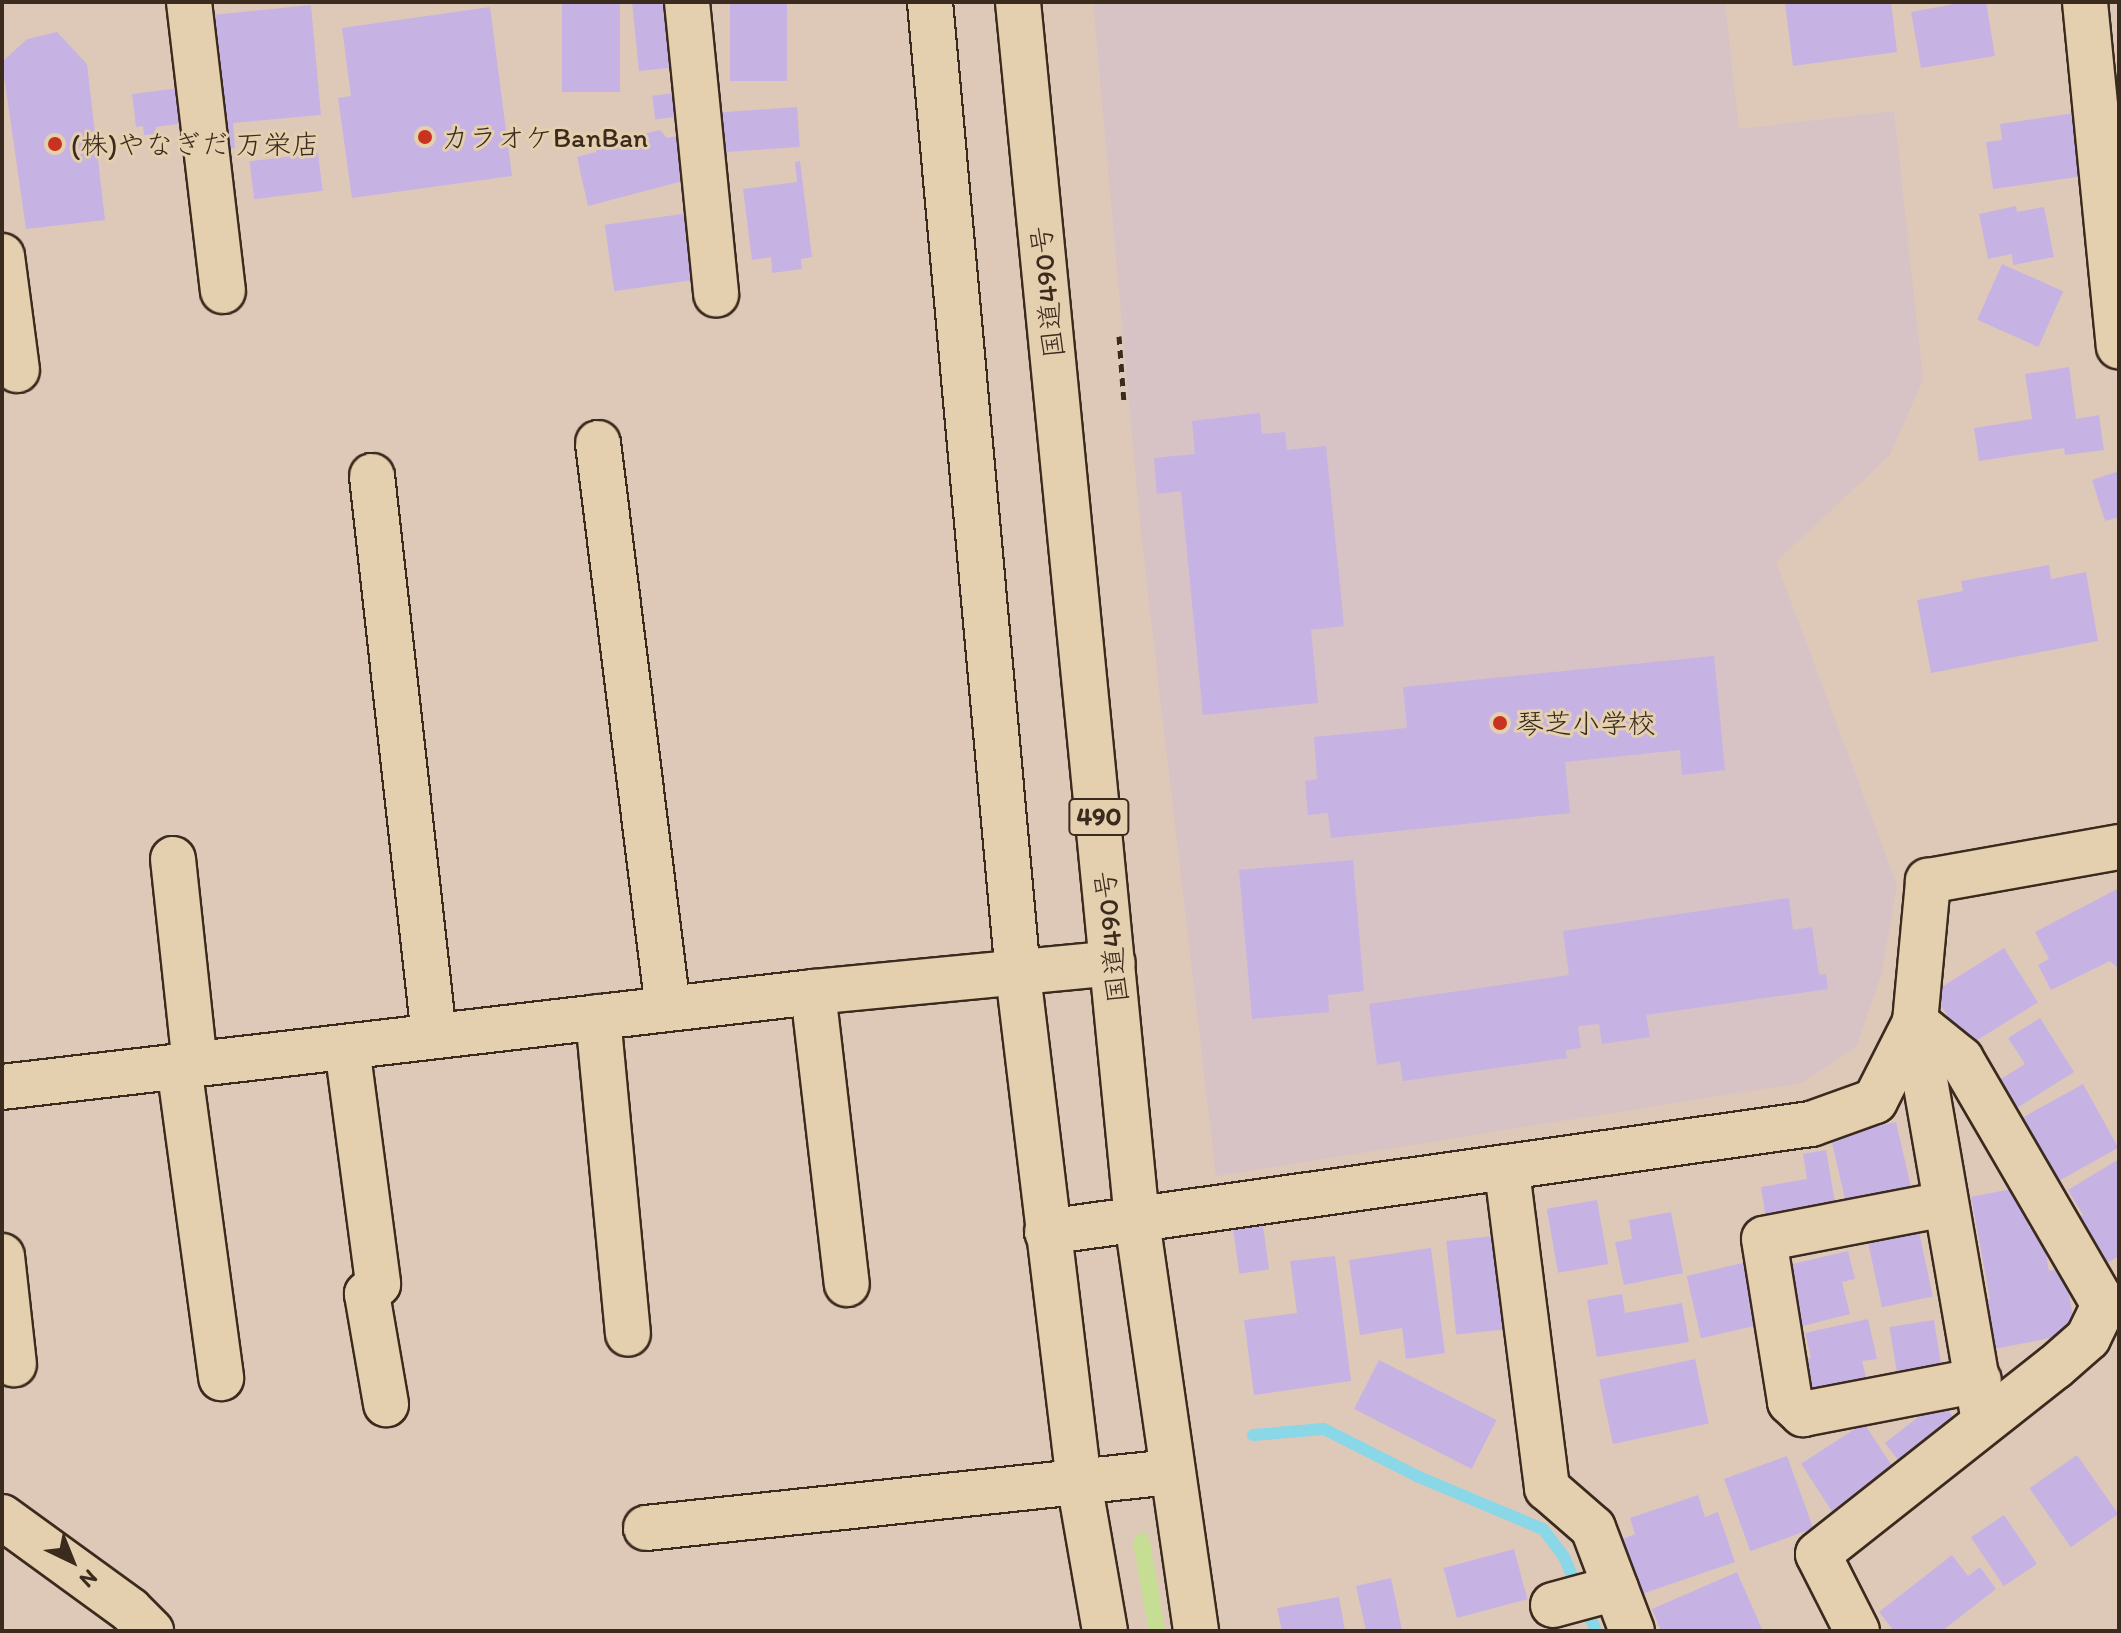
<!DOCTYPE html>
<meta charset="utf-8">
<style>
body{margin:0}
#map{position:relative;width:2121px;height:1633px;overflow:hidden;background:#dec9b9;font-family:Itim,"Klee One",sans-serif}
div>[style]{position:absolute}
.built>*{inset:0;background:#d7c2c6}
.green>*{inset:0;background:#c6de94}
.stream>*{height:12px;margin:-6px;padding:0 6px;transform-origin:6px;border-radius:6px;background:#89d7e7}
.building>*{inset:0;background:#c6b3e3;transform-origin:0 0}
.path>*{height:5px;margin-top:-2.5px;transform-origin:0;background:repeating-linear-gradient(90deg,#3b2a1e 0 8px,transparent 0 14px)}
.roads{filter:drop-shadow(2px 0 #3b2a1e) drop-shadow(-2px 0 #3b2a1e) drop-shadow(0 2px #3b2a1e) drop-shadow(0 -2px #3b2a1e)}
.minor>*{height:44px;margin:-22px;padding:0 22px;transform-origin:22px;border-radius:22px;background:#e4cfae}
.trunk>*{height:44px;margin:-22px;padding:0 22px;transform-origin:22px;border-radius:22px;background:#e4cfae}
.dots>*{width:22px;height:22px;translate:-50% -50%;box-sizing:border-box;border:4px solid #e4cfae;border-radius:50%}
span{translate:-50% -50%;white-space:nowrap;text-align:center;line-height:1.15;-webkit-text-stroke:6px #e4cfae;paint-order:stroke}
.shield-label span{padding:2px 6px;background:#e4cfae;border:2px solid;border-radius:6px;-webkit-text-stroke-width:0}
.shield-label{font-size:26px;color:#3b2a1e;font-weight:700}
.poi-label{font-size:28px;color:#3b2a1e}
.left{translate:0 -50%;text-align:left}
.street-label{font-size:28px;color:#3b2a1e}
.frame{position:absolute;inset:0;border:4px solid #3b2a1e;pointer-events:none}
.north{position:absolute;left:32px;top:1521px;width:80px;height:80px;-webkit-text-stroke:6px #e4cfae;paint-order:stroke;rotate:137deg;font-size:22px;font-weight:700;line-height:32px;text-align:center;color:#3b2a1e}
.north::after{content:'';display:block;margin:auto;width:28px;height:36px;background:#3b2a1e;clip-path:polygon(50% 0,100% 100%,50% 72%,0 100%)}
</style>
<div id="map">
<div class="built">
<i style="clip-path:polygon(1093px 2px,1725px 2px,1739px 129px,1894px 111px,1923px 379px,1890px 455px,1776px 562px,1897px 885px,1881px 976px,1856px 1047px,1801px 1083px,1216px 1176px,1140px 525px)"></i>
</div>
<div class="green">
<i style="clip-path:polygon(1145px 1532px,1150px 1541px,1165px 1631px,1149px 1631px,1133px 1543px,1136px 1535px)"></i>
</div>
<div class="stream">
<i style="left:1253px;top:1435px;width:71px;rotate:-4.8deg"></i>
<i style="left:1324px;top:1429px;width:106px;rotate:26.8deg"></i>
<i style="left:1419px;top:1477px;width:134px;rotate:22.8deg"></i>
<i style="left:1543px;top:1529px;width:35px;rotate:53deg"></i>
<i style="left:1564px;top:1557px;width:81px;rotate:66.6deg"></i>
</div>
<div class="building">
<i style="left:562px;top:2px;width:58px;height:90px"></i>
<i style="clip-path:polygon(632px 2px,663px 2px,664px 14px,672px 13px,678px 67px,639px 71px)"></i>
<i style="left:730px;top:2px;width:57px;height:79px"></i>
<i style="clip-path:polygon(1891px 2px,1897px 52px,1793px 66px,1785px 4px)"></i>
<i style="clip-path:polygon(1965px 2px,1986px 2px,1995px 56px,1921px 68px,1911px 12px)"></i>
<i style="clip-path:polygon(311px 5px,321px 115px,233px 123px,235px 148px,223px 149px,212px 15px)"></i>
<i style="clip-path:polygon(490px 7px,512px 176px,352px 198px,338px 98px,351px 96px,342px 28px)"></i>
<i style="clip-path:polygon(57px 32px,87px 64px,105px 220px,26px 229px,2px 62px,27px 39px)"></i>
<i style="clip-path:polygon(187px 87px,192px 122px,156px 127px,156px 134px,144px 135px,143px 126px,136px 127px,132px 94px)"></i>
<i style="left:682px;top:92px;width:24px;height:30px;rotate:83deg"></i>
<i style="left:797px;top:107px;width:40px;height:76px;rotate:86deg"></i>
<i style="clip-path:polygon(2075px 113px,2084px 176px,1993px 189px,1986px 142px,2002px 140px,2000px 124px)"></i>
<i style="clip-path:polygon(660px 130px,667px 138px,682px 135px,687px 180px,588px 206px,577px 157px,596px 152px,599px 144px)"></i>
<i style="left:318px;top:153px;width:38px;height:69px;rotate:83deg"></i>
<i style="clip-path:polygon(800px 161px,812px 257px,801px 259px,802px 269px,772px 273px,771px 257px,752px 260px,743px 189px,797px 182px,795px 162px)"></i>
<i style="clip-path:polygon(2016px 206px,2017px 212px,2044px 207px,2054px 257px,2013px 265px,2012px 254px,1988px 259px,1979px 214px)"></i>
<i style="left:689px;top:213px;width:67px;height:85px;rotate:82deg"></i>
<i style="left:2002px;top:264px;width:67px;height:61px;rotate:24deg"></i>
<i style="clip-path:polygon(2069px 367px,2076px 419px,2099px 415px,2104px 450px,2065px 455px,2064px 448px,1979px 461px,1974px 428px,2032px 419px,2025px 374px)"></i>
<i style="clip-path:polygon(1260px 413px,1262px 434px,1285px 432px,1287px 450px,1326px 446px,1344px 626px,1311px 630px,1318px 703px,1203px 715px,1181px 491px,1157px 494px,1154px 458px,1195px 454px,1192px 421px)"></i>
<i style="clip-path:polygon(2119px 471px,2119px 517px,2105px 521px,2092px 480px)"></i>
<i style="clip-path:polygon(2049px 565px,2051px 579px,2086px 572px,2098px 641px,1931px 673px,1917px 600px,1963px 591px,1961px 581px)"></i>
<i style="clip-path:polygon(1714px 656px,1725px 770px,1682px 775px,1680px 750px,1565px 762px,1570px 813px,1331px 838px,1328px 813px,1308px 815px,1305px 781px,1317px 779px,1314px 737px,1407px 728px,1403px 687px)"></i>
<i style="clip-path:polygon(1353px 860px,1364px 991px,1328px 995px,1329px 1012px,1252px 1019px,1239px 870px)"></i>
<i style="clip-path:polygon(2119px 888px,2119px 969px,2110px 961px,2051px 990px,2038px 965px,2049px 959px,2035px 932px)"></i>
<i style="clip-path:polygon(1789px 898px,1793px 930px,1812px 927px,1819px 975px,1826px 974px,1828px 989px,1646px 1015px,1650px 1037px,1602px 1044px,1599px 1024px,1578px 1026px,1581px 1048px,1566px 1050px,1567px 1058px,1403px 1081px,1400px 1061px,1377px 1065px,1369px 1004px,1569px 975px,1563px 931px)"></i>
<i style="left:2004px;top:948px;width:64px;height:84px;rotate:58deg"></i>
<i style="clip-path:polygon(2040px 1018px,2074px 1072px,2006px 1115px,1988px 1087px,2025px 1064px,2008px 1038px)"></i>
<i style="left:2083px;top:1084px;width:73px;height:74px;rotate:61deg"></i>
<i style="left:1896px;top:1122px;width:74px;height:67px;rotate:77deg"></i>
<i style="clip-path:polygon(1826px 1150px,1837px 1214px,1767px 1226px,1761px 1187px,1807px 1179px,1803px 1154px)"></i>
<i style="clip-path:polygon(2119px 1159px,2119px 1256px,2104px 1265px,2075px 1219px,2083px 1215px,2068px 1190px)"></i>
<i style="clip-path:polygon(2021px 1187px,2029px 1228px,2041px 1226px,2049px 1271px,2064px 1268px,2076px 1333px,1979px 1352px,1969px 1303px,1990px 1299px,1971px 1197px)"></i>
<i style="left:1597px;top:1200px;width:65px;height:51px;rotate:80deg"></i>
<i style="clip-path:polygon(1671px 1212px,1683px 1273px,1624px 1285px,1615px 1242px,1632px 1239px,1629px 1220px)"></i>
<i style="left:1263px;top:1226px;width:44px;height:30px;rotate:82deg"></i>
<i style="left:1918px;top:1227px;width:71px;height:52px;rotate:78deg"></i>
<i style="left:1494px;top:1236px;width:94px;height:48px;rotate:84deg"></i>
<i style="clip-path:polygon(1431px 1248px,1445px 1353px,1406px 1359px,1402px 1328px,1360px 1335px,1349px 1260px)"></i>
<i style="clip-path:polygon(1848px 1251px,1855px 1279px,1842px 1282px,1850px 1314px,1799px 1327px,1784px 1266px)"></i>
<i style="clip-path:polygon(1335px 1256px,1351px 1381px,1254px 1395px,1244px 1320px,1297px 1313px,1290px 1261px)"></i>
<i style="left:1747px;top:1262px;width:64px;height:62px;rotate:77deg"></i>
<i style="clip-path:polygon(1622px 1294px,1625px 1313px,1682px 1303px,1689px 1342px,1597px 1357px,1587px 1300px)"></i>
<i style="clip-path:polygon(1868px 1319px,1877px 1359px,1862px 1361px,1869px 1389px,1806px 1404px,1796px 1361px,1811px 1358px,1805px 1333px)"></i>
<i style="left:1934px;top:1320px;width:56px;height:45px;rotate:81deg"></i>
<i style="left:1695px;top:1359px;width:66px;height:98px;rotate:78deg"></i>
<i style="left:1379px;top:1360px;width:132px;height:55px;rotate:27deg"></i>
<i style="left:1940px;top:1400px;width:33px;height:70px;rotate:52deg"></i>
<i style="left:1864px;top:1423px;width:60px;height:75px;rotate:57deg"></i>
<i style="left:2077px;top:1455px;width:72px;height:58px;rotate:55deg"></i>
<i style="left:1787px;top:1456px;width:77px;height:67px;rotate:70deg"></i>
<i style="clip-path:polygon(1698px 1495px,1705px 1517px,1718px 1512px,1735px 1562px,1639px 1595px,1620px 1540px,1635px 1534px,1630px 1518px)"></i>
<i style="left:2004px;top:1515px;width:59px;height:40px;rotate:56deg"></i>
<i style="left:1514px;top:1549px;width:52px;height:73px;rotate:75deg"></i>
<i style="clip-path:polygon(1952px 1555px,1968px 1576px,1980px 1567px,1996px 1589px,1942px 1631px,1894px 1631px,1879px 1612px)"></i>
<i style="clip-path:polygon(1737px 1572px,1762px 1629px,1661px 1631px,1652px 1609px)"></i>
<i style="clip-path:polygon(1391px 1578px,1402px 1630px,1366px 1631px,1356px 1586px)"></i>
<i style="clip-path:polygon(1339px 1597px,1345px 1631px,1282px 1631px,1277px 1608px)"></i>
</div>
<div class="path">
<i style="left:1119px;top:336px;width:66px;rotate:85.7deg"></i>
</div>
<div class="roads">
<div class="minor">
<i style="left:189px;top:2px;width:291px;rotate:83.3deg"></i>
<i style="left:687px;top:2px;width:294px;rotate:84.3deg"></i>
<i style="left:2085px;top:2px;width:346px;rotate:84.4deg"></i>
<i style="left:2px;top:256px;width:115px;rotate:82.5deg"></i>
<i style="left:598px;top:443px;width:570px;rotate:82.95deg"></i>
<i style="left:372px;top:476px;width:563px;rotate:83.68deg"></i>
<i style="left:173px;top:859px;width:207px;rotate:83.9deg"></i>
<i style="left:813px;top:992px;width:294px;rotate:83.4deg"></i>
<i style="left:598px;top:1017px;width:318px;rotate:84.6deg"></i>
<i style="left:1915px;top:1022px;width:394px;rotate:80.2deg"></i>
<i style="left:347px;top:1047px;width:239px;rotate:82.5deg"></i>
<i style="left:378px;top:1284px;width:15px;rotate:138deg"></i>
<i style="left:367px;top:1294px;width:112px;rotate:80.2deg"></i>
<i style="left:179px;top:1066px;width:315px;rotate:82.3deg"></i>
<i style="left:2px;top:1087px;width:817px;rotate:-6.68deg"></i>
<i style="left:813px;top:992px;width:301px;rotate:-5.5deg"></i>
<i style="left:1507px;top:1171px;width:320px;rotate:82.8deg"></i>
<i style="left:1547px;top:1488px;width:61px;rotate:41deg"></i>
<i style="left:1593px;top:1528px;width:110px;rotate:69.3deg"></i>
<i style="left:1945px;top:1204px;width:184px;rotate:169.1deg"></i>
<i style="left:1764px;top:1239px;width:165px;rotate:80.9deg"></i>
<i style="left:1790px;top:1402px;width:18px;rotate:43deg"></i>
<i style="left:1803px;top:1414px;width:179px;rotate:-10.9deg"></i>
<i style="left:1047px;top:1232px;width:772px;rotate:-8.05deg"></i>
<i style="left:1811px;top:1124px;width:68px;rotate:-19.8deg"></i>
<i style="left:1875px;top:1101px;width:89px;rotate:-63.1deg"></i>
<i style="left:1915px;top:1022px;width:142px;rotate:-84.7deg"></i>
<i style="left:1928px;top:881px;width:194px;rotate:-10.1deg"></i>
<i style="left:2px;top:1256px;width:109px;rotate:83.7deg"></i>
<i style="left:2px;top:1517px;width:158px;rotate:36deg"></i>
<i style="left:130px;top:1610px;width:30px;rotate:45deg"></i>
<i style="left:646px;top:1528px;width:528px;rotate:-6.09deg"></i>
<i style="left:1553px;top:1605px;width:65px;rotate:-15.1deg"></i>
<i style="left:1857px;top:1631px;width:86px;rotate:-116.9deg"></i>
<i style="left:1818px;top:1554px;width:302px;rotate:-38.3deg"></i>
<i style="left:2055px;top:1367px;width:44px;rotate:-41.3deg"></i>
<i style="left:2088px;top:1338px;width:37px;rotate:-64deg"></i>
<i style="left:2104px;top:1305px;width:285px;rotate:-120.2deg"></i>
<i style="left:1961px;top:1059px;width:59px;rotate:-141.2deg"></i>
</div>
<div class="trunk">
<i style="left:930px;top:2px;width:976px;rotate:84.83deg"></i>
<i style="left:1018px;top:974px;width:512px;rotate:83.15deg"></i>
<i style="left:1079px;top:1482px;width:151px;rotate:80.1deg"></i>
<i style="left:1018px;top:2px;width:1225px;rotate:84.42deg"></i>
<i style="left:1137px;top:1221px;width:414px;rotate:81.8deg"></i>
</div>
</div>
<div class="dots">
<i style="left:425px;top:137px;background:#c8321e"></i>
<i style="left:55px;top:144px;background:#c8321e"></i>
<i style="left:1500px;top:723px;background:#c8321e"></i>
</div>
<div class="shield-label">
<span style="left:1099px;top:817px">490</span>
</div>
<div class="poi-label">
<span class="left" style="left:441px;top:137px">カラオケBanBan</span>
<span class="left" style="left:71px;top:144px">(株)やなぎだ 万栄店</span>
<span class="left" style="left:1516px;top:723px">琴芝小学校</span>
</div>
<div class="street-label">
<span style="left:1047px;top:292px;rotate:-96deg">国道490号</span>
<span style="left:1111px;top:937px;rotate:-96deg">国道490号</span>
</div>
<div class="frame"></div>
<div class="north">N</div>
</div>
